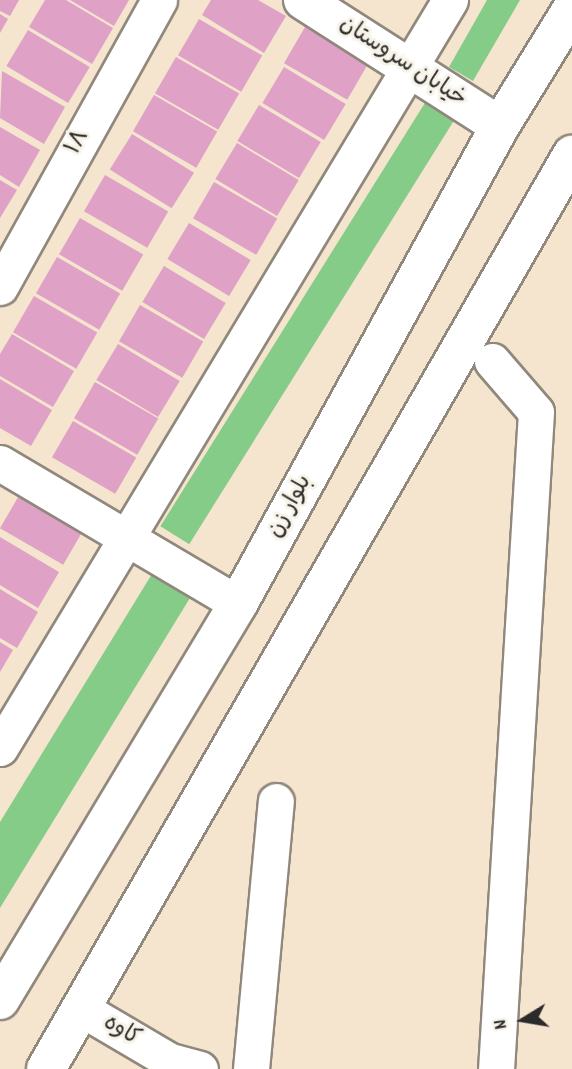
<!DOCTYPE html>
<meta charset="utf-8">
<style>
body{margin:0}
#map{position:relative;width:572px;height:1069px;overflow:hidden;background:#f5e4ce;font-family:Dekko,"Playpen Sans Arabic",sans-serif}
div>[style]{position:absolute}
.green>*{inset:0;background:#85cc88;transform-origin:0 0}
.building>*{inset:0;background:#e0a1c7;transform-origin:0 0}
.roads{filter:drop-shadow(2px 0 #90887c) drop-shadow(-2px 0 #90887c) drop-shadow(0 2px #90887c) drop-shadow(0 -2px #90887c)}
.street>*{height:35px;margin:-17.5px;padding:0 17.5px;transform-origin:17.5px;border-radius:17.5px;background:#fff}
.secondary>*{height:38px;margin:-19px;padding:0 19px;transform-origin:19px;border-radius:19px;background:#fff}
span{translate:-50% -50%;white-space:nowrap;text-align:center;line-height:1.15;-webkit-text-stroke:6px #f7f3e8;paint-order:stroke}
.street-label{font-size:23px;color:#2b2b2b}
.north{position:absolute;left:488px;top:985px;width:70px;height:70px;-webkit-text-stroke:5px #f7f3e8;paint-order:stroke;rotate:259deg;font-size:19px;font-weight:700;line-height:28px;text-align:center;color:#2b2b2b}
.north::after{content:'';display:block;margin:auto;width:24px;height:32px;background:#2b2b2b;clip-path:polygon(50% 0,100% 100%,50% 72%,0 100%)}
</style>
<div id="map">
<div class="green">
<i style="clip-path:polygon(487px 0,520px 0,473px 81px,449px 67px)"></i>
<i style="left:428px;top:98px;width:34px;height:505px;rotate:32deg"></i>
<i style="clip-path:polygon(155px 569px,193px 593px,0 908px,0 822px)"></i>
</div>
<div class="building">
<i style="clip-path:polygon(0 0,19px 0,10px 16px,0 11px)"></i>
<i style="clip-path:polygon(45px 0,66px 0,113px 28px,92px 64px,29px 27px)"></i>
<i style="clip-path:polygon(70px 0,129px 0,114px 26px)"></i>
<i style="clip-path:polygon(211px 0,258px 0,286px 16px,264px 53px,202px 15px)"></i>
<i style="clip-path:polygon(0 14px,8px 19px,0 33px)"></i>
<i style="left:199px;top:19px;width:73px;height:42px;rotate:30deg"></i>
<i style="left:305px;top:27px;width:73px;height:42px;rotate:30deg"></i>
<i style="left:28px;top:30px;width:72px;height:42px;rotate:31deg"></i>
<i style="left:176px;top:57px;width:73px;height:42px;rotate:30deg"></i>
<i style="left:284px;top:67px;width:72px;height:42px;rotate:31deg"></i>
<i style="clip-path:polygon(2px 71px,65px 107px,44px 144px,0 118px)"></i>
<i style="left:154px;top:95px;width:73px;height:42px;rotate:30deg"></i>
<i style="left:259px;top:105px;width:72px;height:42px;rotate:31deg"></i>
<i style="clip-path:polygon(0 127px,40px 150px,19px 187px,0 175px)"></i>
<i style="left:132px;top:134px;width:73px;height:42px;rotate:32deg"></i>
<i style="left:237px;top:143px;width:72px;height:42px;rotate:31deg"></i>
<i style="left:105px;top:175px;width:73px;height:42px;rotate:30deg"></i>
<i style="clip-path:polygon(0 180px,17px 190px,0 218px)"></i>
<i style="left:214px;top:182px;width:73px;height:42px;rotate:30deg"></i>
<i style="left:80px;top:218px;width:73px;height:42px;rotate:30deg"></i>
<i style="left:189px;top:223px;width:72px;height:42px;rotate:31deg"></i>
<i style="left:57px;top:257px;width:73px;height:42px;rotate:30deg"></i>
<i style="left:164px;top:266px;width:72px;height:42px;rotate:31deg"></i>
<i style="left:34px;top:296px;width:73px;height:42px;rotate:30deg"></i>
<i style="left:140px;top:305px;width:73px;height:42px;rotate:30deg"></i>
<i style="clip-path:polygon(12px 334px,74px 371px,53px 407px,0 376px,0 354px)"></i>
<i style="left:118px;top:344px;width:72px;height:42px;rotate:31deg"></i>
<i style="clip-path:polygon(0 379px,52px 410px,31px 446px,0 428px)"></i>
<i style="left:95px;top:382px;width:73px;height:42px;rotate:30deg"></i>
<i style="left:73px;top:421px;width:73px;height:42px;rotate:30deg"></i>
<i style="left:21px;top:492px;width:73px;height:42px;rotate:30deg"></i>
<i style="clip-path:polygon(0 537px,59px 572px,38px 608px,0 585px)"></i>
<i style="clip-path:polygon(0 589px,38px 612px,17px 648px,0 638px)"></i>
<i style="clip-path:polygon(0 642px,13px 650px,0 672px)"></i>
</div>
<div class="roads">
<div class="street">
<i style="left:0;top:287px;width:328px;rotate:-61deg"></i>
<i style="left:492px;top:361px;width:67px;rotate:49.2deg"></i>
<i style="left:536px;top:412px;width:658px;rotate:93.48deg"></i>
<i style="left:0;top:463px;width:277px;rotate:30.6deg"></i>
<i style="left:0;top:748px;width:873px;rotate:-58.97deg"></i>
<i style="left:80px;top:1008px;width:104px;rotate:30.5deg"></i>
<i style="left:170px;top:1061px;width:31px;rotate:15deg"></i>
<i style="left:251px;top:1069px;width:269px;rotate:-84.7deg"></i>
</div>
<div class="secondary">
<i style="left:303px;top:0;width:234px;rotate:32.6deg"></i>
<i style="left:0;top:1000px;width:462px;rotate:-59deg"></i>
<i style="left:238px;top:604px;width:545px;rotate:-61.27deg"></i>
<i style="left:500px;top:126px;width:137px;rotate:-58.4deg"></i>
<i style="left:46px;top:1069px;width:1055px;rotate:-60.08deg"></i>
</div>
</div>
<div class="street-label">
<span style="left:402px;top:63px;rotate:33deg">خیابان سروستان</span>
<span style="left:79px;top:143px;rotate:-61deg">۱۸</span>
<span style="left:291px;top:507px;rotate:-61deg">بلوار زن</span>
<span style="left:121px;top:1032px;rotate:31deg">کاوه</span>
</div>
<div class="north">N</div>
</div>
